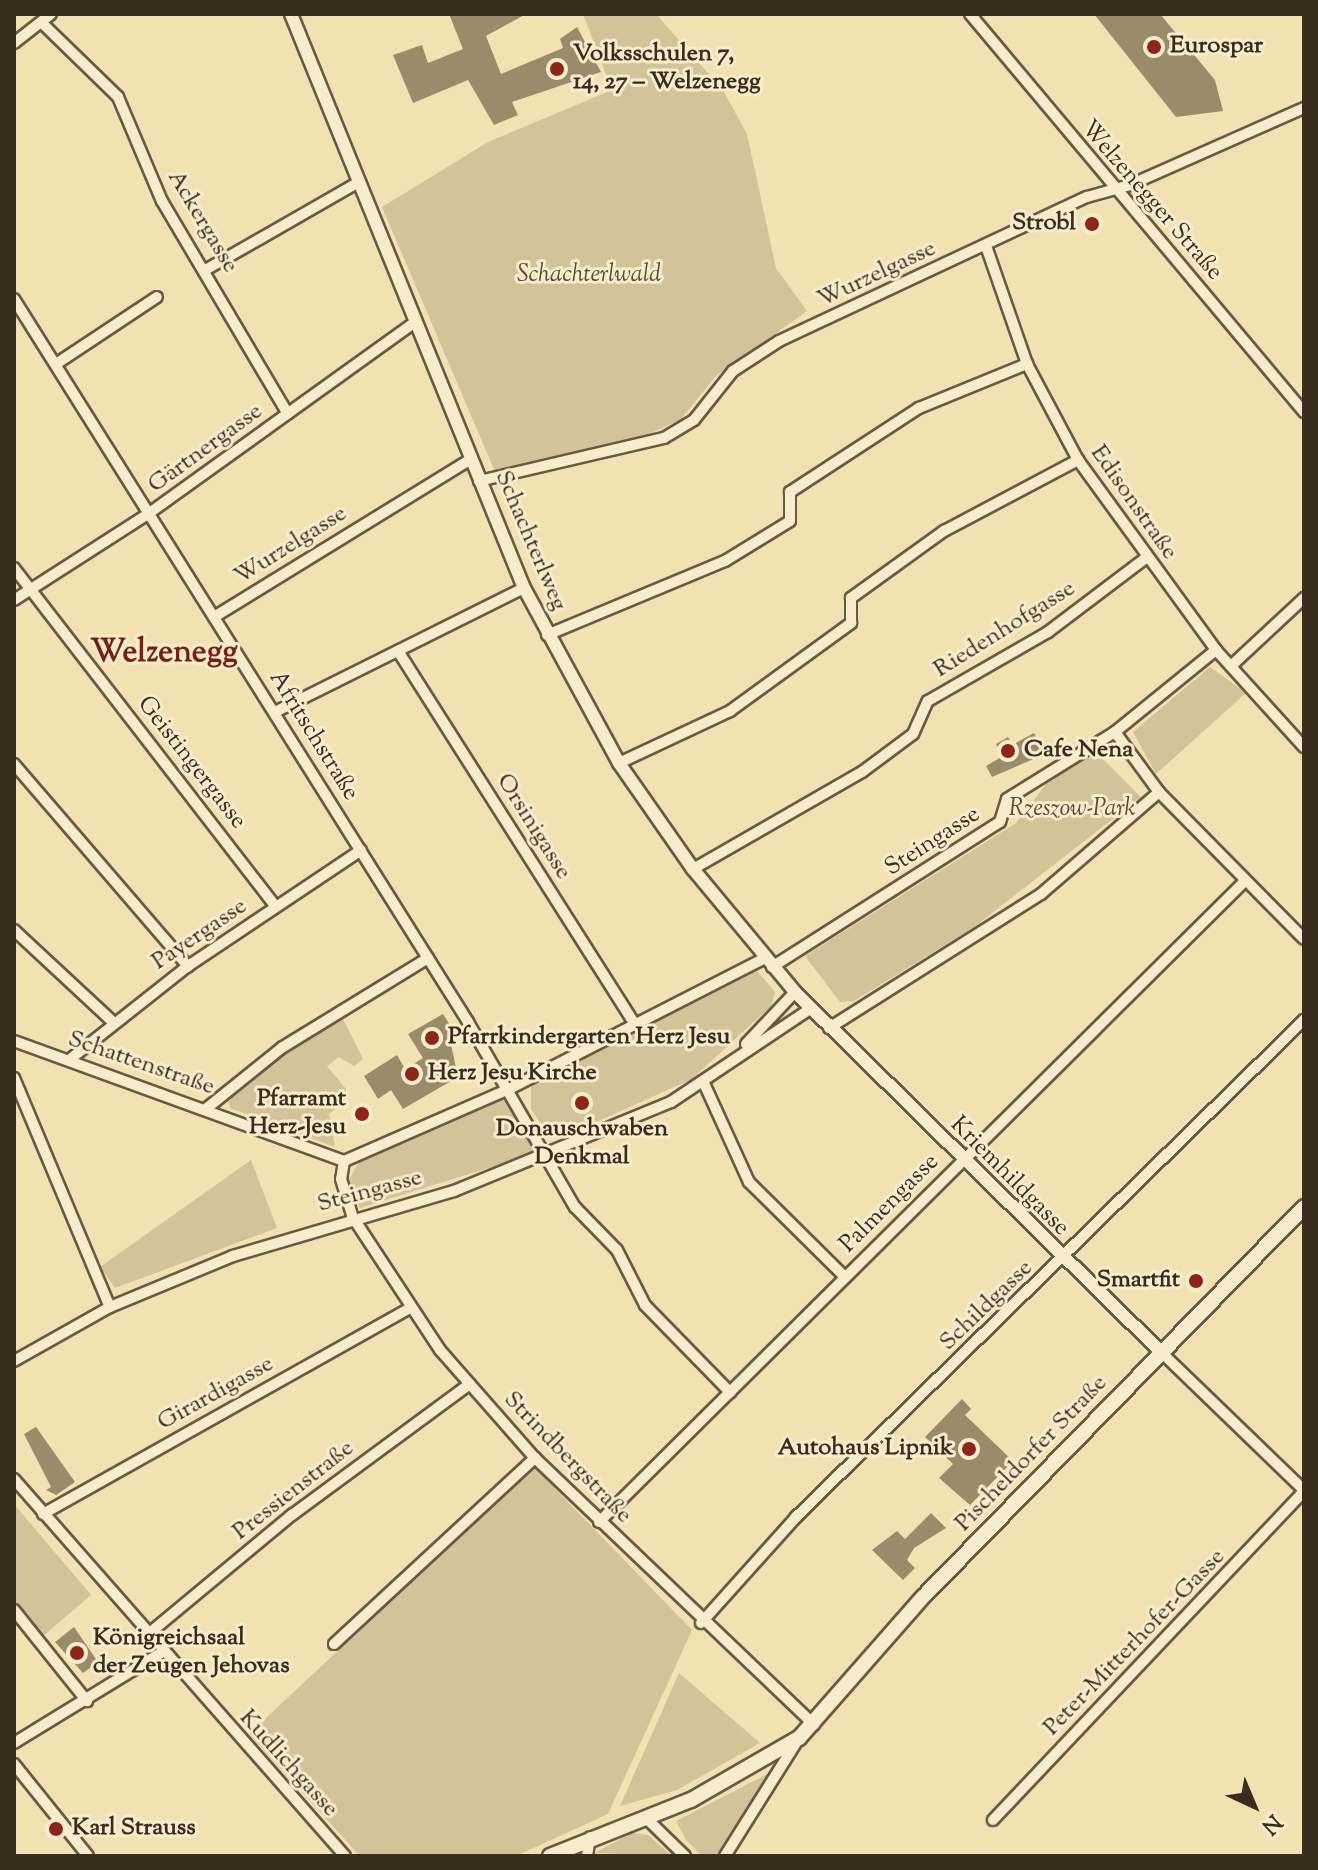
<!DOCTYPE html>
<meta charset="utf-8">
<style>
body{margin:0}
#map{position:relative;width:1318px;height:1870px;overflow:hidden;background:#f3e2b1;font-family:"Sorts Mill Goudy",serif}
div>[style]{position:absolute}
.green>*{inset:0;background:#d3c398}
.building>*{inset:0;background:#9a8b6b}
.roads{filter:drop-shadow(2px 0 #685a44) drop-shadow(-2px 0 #685a44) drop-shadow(0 2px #685a44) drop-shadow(0 -2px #685a44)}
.minor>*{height:10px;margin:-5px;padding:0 5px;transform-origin:5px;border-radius:5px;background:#f7eccc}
.tertiary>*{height:12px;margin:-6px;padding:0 6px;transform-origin:6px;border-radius:6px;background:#f7eccc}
.secondary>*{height:14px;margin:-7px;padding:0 7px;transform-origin:7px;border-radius:7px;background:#f7eccc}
.dots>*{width:22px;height:22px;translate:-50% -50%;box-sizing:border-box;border:4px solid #f7eccc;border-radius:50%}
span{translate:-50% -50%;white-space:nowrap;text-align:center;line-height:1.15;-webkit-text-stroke:6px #f7eccc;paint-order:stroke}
.poi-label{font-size:24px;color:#392d1f;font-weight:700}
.left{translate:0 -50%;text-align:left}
.right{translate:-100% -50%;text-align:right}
.street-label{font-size:24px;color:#392d1f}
.park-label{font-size:24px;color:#584b37;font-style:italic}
.district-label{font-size:32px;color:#7a1f14;font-weight:700}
.frame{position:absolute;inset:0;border:16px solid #392d1f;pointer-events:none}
.north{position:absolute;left:1214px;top:1766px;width:80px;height:80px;-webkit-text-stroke:6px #f7eccc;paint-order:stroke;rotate:136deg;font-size:22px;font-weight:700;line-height:32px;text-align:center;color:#392d1f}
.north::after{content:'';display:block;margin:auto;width:28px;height:36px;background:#392d1f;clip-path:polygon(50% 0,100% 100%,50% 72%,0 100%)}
</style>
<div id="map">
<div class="green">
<i style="clip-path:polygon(583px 14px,656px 14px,723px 90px,747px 134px,776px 268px,807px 311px,716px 376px,681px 419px,639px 439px,496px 474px,382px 207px,488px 142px,612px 90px)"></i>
<i style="clip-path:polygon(1210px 667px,1246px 693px,1156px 774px,1133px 732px)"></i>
<i style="clip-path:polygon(1096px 752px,1141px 797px,974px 927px,854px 1001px,840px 1002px,805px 956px,1016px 823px,1046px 784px)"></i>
<i style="clip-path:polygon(757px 971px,775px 992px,771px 1006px,692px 1079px,572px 1133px,547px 1133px,531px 1109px,531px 1086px)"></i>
<i style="clip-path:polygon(341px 1015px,363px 1059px,354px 1066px,339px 1057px,327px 1066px,346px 1089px,344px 1101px,329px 1114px,335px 1147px,230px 1108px,227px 1095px)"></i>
<i style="clip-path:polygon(505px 1098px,536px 1153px,360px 1208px,348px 1181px,361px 1159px)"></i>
<i style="clip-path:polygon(251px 1160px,277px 1228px,115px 1288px,100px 1267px)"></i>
<i style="clip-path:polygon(534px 1467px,692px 1630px,608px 1814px,516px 1856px,360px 1856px,249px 1734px)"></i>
<i style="clip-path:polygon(14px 1504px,91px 1595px,42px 1637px,14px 1603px)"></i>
<i style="clip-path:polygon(679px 1673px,760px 1743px,677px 1790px,620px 1806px)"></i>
<i style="clip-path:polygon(779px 1768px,717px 1856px,702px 1856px,686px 1840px,676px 1821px)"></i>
<i style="clip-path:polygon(632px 1833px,648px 1835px,672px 1856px,594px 1853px)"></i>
</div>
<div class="building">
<i style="clip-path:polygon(449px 14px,526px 14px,486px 36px,501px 74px,563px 48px,560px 39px,577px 27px,601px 72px,512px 102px,518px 115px,494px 125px,468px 80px,413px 103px,393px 55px,422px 45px,428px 63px,463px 49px)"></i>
<i style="clip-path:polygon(1094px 14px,1160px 14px,1215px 80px,1223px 111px,1176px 117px)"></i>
<i style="clip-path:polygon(1034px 733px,1045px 754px,992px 777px,986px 766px,1003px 756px,996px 744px,1008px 737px,1012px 745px)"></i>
<i style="clip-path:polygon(443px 1014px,457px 1036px,450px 1040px,458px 1077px,403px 1109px,391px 1090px,378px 1099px,364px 1076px,397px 1055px,405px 1069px,423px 1058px,408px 1034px)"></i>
<i style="clip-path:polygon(962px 1399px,971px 1409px,965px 1415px,1013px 1461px,970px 1505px,939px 1478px,953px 1464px,925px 1437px)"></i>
<i style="clip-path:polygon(36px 1427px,75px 1482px,56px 1495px,46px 1490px,51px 1487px,24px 1434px)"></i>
<i style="clip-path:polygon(931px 1513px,946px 1528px,914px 1548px,907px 1560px,915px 1568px,903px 1580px,872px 1550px,897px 1531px,905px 1539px)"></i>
<i style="clip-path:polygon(74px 1627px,98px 1662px,83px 1673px,55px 1642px)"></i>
</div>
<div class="roads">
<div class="minor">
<i style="left:970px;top:14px;width:520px;rotate:50deg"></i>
<i style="left:42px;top:23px;width:106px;rotate:44.2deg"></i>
<i style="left:118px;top:97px;width:113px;rotate:67.1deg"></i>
<i style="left:162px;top:201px;width:247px;rotate:59.4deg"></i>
<i style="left:14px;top:43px;width:47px;rotate:-38.1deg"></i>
<i style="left:986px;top:246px;width:125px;rotate:70.8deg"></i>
<i style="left:1027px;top:364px;width:109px;rotate:62deg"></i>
<i style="left:1078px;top:460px;width:235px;rotate:54deg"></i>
<i style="left:1216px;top:650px;width:131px;rotate:47.8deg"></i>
<i style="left:207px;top:269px;width:173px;rotate:-29.8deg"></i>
<i style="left:14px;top:299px;width:854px;rotate:57.87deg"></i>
<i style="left:468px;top:1022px;width:214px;rotate:60deg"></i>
<i style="left:575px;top:1207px;width:60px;rotate:45.7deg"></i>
<i style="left:617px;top:1250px;width:62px;rotate:63deg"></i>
<i style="left:645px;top:1305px;width:122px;rotate:45.7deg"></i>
<i style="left:56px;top:364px;width:121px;rotate:-33.6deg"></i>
<i style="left:479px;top:481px;width:190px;rotate:-13.1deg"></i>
<i style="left:664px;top:438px;width:35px;rotate:-31deg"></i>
<i style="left:694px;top:420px;width:63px;rotate:-51.5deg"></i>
<i style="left:733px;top:371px;width:55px;rotate:-33.1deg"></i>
<i style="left:779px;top:341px;width:340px;rotate:-25.1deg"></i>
<i style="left:1087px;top:197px;width:45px;rotate:-15.6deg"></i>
<i style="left:1130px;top:185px;width:190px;rotate:-23.9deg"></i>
<i style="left:14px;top:568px;width:428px;rotate:52.3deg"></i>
<i style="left:14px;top:600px;width:159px;rotate:-32.7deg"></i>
<i style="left:148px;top:514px;width:329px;rotate:-35.7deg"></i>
<i style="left:214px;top:617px;width:302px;rotate:-31.6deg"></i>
<i style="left:547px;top:635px;width:193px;rotate:-22.6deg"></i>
<i style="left:725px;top:561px;width:76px;rotate:-31.6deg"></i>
<i style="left:790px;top:521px;width:29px;rotate:-90deg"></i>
<i style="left:790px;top:492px;width:154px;rotate:-33.1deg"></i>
<i style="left:919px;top:408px;width:117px;rotate:-22.2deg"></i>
<i style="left:398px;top:651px;width:443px;rotate:57.6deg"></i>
<i style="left:1231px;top:666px;width:100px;rotate:-43deg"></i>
<i style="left:275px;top:712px;width:278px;rotate:-26.5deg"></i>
<i style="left:1115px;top:732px;width:74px;rotate:53.7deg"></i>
<i style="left:1159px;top:792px;width:206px;rotate:45.4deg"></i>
<i style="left:619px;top:763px;width:123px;rotate:-25.1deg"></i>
<i style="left:730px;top:711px;width:150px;rotate:-36deg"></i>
<i style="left:851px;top:623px;width:25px;rotate:-90deg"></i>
<i style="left:851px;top:598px;width:115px;rotate:-35.8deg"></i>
<i style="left:944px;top:531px;width:152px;rotate:-27.9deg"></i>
<i style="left:14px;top:764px;width:267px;rotate:49.3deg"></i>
<i style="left:693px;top:869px;width:195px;rotate:-29.9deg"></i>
<i style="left:862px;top:772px;width:64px;rotate:-36.7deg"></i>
<i style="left:913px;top:734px;width:36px;rotate:-66deg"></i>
<i style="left:928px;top:701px;width:138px;rotate:-29.9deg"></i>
<i style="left:1048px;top:632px;width:123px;rotate:-37.1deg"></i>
<i style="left:14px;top:930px;width:134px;rotate:42.9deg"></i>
<i style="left:765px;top:958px;width:288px;rotate:152.9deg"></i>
<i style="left:509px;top:1089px;width:180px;rotate:156.4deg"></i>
<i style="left:344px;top:1161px;width:18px;rotate:99deg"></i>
<i style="left:341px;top:1179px;width:39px;rotate:73deg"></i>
<i style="left:352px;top:1216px;width:160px;rotate:56.7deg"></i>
<i style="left:440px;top:1350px;width:144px;rotate:48.7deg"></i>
<i style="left:535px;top:1458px;width:386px;rotate:43.7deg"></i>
<i style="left:772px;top:967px;width:270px;rotate:-32.5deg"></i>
<i style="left:1000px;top:822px;width:24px;rotate:-73deg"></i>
<i style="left:1007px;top:799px;width:127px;rotate:-31.8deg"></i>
<i style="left:1115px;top:732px;width:130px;rotate:-39.1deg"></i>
<i style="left:829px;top:1028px;width:251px;rotate:-32.3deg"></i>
<i style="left:1041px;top:894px;width:156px;rotate:-40.8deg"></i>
<i style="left:14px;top:1041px;width:351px;rotate:20deg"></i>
<i style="left:746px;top:1044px;width:71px;rotate:-46.7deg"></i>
<i style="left:69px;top:1060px;width:152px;rotate:-38.3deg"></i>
<i style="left:188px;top:966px;width:208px;rotate:-33.8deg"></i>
<i style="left:14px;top:1078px;width:248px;rotate:67.3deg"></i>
<i style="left:703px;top:1081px;width:111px;rotate:65.5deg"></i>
<i style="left:749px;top:1182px;width:135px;rotate:44.7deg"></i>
<i style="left:207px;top:1108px;width:97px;rotate:-38.8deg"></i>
<i style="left:283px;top:1047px;width:170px;rotate:-31.5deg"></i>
<i style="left:1162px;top:1353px;width:197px;rotate:44deg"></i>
<i style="left:14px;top:1361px;width:110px;rotate:-29.4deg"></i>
<i style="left:110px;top:1307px;width:133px;rotate:-22.5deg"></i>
<i style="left:233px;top:1256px;width:230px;rotate:-16.4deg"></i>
<i style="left:454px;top:1191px;width:235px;rotate:-22.3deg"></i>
<i style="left:671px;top:1102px;width:167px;rotate:-33.8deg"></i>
<i style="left:14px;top:1479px;width:502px;rotate:48.72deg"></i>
<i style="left:43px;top:1514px;width:420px;rotate:-29.3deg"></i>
<i style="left:599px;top:1522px;width:910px;rotate:-44.78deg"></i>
<i style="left:14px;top:1610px;width:117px;rotate:51.3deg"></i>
<i style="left:701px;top:1623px;width:142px;rotate:-48.1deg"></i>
<i style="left:796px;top:1517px;width:711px;rotate:-44.37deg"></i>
<i style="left:146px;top:1636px;width:190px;rotate:-39.7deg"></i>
<i style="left:292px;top:1515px;width:221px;rotate:-36.4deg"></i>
<i style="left:334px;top:1644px;width:274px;rotate:-42.8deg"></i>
<i style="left:14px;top:1743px;width:172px;rotate:-31.5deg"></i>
<i style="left:14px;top:1764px;width:118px;rotate:51.2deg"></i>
<i style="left:645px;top:1817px;width:56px;rotate:44.3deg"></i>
<i style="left:993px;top:1820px;width:453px;rotate:-46.6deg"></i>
<i style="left:587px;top:1856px;width:19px;rotate:-81deg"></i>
<i style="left:725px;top:1856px;width:139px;rotate:-57.9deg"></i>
</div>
<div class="tertiary">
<i style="left:291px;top:14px;width:619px;rotate:67.91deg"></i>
<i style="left:524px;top:588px;width:199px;rotate:61.5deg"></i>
<i style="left:619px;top:763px;width:129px;rotate:55.1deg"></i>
<i style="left:693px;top:869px;width:160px;rotate:50.3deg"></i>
<i style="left:795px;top:992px;width:515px;rotate:44.53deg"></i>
</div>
<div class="secondary">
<i style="left:550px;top:1856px;width:152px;rotate:-21.7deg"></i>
<i style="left:691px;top:1800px;width:125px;rotate:-29.9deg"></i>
<i style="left:799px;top:1738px;width:188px;rotate:-48.7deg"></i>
<i style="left:923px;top:1597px;width:545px;rotate:-45.67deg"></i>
</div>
</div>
<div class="dots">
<i style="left:1154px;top:47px;background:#8f2418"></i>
<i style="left:557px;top:69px;background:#8f2418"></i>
<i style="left:1092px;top:224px;background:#8f2418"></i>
<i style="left:1008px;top:751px;background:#8f2418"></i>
<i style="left:432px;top:1038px;background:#8f2418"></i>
<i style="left:412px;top:1074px;background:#8f2418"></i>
<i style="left:582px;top:1103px;background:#8f2418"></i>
<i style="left:362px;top:1114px;background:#8f2418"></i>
<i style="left:1196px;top:1281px;background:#8f2418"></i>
<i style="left:969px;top:1449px;background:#8f2418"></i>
<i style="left:77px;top:1653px;background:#8f2418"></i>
<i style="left:56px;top:1829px;background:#8f2418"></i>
</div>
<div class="poi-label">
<span class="left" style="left:1170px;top:47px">Eurospar</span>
<span class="left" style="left:573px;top:69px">Volksschulen 7,<br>14, 27 – Welzenegg</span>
<span class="right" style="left:1076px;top:224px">Strobl</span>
<span class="left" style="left:1024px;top:751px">Cafe Nena</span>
<span class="left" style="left:448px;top:1038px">Pfarrkindergarten Herz Jesu</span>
<span class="left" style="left:428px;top:1074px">Herz Jesu Kirche</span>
<span class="right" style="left:346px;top:1114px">Pfarramt<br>Herz-Jesu</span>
<span style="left:582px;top:1144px">Donauschwaben<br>Denkmal</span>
<span class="right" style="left:1180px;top:1281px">Smartfit</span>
<span class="right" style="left:953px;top:1449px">Autohaus Lipnik</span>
<span class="left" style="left:93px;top:1653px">Königreichsaal<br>der Zeugen Jehovas</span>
<span class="left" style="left:72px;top:1829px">Karl Strauss</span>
</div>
<div class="street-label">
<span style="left:1151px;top:201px;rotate:49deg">Welzenegger Straße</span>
<span style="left:202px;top:222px;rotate:59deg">Ackergasse</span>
<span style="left:877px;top:275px;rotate:-25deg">Wurzelgasse</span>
<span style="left:206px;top:449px;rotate:-36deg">Gärtnergasse</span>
<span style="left:1133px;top:503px;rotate:55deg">Edisonstraße</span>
<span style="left:530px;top:541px;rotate:67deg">Schachterlweg</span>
<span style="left:291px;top:546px;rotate:-32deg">Wurzelgasse</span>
<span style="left:1005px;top:630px;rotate:-32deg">Riedenhofgasse</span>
<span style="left:313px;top:736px;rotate:58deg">Afritschstraße</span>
<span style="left:191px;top:763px;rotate:52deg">Geistingergasse</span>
<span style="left:533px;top:827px;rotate:58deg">Orsinigasse</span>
<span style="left:933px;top:842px;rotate:-33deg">Steingasse</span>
<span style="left:200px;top:935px;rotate:-34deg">Payergasse</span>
<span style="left:141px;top:1064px;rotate:19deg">Schattenstraße</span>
<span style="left:1009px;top:1177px;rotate:45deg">Kriemhildgasse</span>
<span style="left:370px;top:1192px;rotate:-15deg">Steingasse</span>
<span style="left:890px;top:1204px;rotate:-45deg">Palmengasse</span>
<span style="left:987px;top:1306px;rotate:-44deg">Schildgasse</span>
<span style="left:216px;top:1394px;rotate:-29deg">Girardigasse</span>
<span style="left:1032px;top:1454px;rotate:-46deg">Pischeldorfer Straße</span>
<span style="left:567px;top:1458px;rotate:46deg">Strindbergstraße</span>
<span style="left:294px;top:1491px;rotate:-38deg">Pressienstraße</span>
<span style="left:1135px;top:1643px;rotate:-46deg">Peter-Mitterhofer-Gasse</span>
<span style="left:288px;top:1764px;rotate:48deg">Kudlichgasse</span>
</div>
<div class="park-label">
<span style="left:589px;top:276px">Schachterlwald</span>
<span style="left:1072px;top:810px">Rzeszow-Park</span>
</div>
<div class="district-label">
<span style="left:164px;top:653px">Welzenegg</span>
</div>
<div class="frame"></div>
<div class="north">N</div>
</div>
